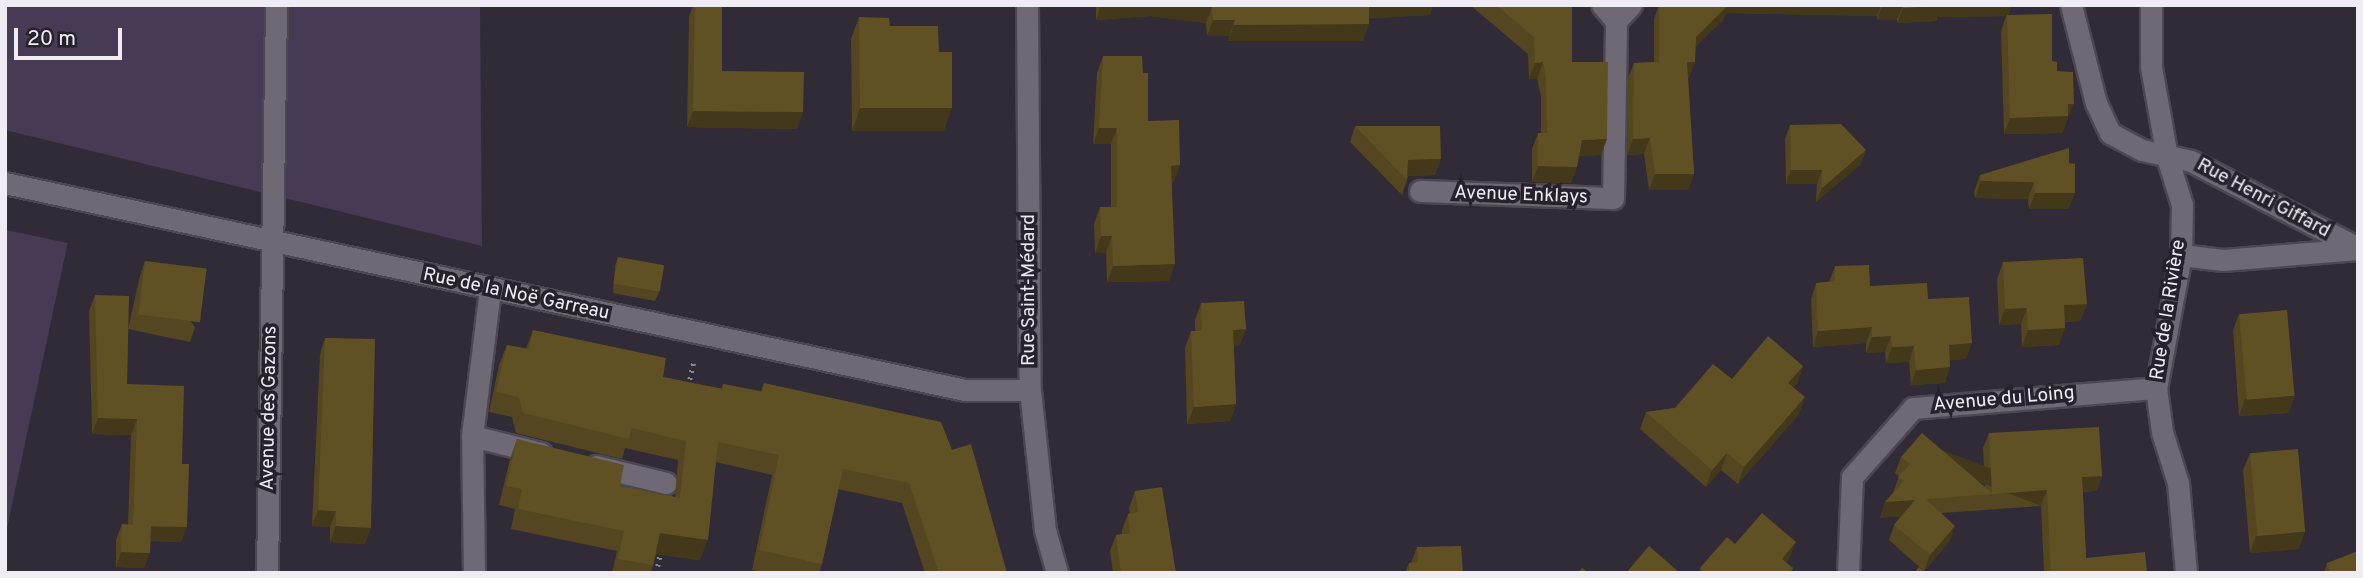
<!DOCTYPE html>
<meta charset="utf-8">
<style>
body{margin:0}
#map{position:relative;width:2363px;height:578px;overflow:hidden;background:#302b36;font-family:Overpass,sans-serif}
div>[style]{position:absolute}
.green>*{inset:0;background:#473a55;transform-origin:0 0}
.path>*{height:4.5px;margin-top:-2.25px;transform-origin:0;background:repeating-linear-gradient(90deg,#8b8791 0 2px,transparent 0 7px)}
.roads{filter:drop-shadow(2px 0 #4c4751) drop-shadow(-2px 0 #4c4751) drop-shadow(0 2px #4c4751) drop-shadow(0 -2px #4c4751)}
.minor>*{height:21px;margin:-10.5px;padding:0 10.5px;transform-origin:10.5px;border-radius:10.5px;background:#6e6975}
.wall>*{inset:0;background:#534620}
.shaded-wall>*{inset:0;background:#43391a;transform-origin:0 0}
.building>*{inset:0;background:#605125;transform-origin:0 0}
span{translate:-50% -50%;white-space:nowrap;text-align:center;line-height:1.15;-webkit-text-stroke:7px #26212c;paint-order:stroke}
.street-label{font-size:19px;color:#efecf4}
.frame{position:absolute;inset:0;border:7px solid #efecf4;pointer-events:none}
.scale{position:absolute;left:14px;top:28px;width:108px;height:32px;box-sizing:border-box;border:4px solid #efecf4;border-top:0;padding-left:9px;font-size:21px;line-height:24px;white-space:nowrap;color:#efecf4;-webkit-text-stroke:5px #26212c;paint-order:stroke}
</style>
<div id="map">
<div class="green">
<i style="clip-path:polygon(5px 5px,480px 5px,482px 246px,5px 130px)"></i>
<i style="left:6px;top:230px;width:63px;height:343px;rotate:12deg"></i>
</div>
<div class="path">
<i style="left:688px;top:386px;width:27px;rotate:-77deg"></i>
<i style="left:656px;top:573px;width:24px;rotate:-78deg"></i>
</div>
<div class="roads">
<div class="minor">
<i style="left:1027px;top:5px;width:385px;rotate:89.6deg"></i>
<i style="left:1030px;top:390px;width:141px;rotate:83.9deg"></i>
<i style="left:1045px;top:530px;width:45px;rotate:74.4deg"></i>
<i style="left:2071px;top:5px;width:101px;rotate:75.7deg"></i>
<i style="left:2096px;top:103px;width:33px;rotate:65deg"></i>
<i style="left:2110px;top:133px;width:36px;rotate:28deg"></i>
<i style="left:2142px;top:150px;width:50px;rotate:12.7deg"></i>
<i style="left:2191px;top:161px;width:188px;rotate:27.5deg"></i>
<i style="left:2151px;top:5px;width:62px;rotate:90deg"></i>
<i style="left:2151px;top:67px;width:91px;rotate:79.9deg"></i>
<i style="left:2167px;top:157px;width:50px;rotate:72.6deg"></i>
<i style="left:2182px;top:205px;width:50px;rotate:91.1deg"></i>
<i style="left:2181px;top:255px;width:135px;rotate:100.6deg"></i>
<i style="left:2156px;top:388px;width:44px;rotate:82.2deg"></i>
<i style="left:2162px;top:432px;width:53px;rotate:72.6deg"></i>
<i style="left:2178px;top:483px;width:90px;rotate:84.9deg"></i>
<i style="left:1616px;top:21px;width:22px;rotate:-47deg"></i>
<i style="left:5px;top:183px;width:982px;rotate:12.17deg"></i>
<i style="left:965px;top:390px;width:65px"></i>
<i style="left:1420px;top:191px;width:193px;rotate:2.1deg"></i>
<i style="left:1613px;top:198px;width:177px;rotate:-89deg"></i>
<i style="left:1616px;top:21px;width:21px;rotate:-131deg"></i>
<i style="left:2181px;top:255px;width:42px;rotate:6.8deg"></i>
<i style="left:2223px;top:260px;width:135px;rotate:-4.7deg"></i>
<i style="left:472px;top:436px;width:71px;rotate:13.8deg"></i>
<i style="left:596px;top:466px;width:72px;rotate:13.7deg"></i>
<i style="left:267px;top:573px;width:568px;rotate:-89.09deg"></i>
<i style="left:474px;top:573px;width:137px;rotate:-90.8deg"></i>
<i style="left:472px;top:436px;width:148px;rotate:-83deg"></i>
<i style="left:1848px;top:573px;width:96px;rotate:-87.6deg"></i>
<i style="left:1852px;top:477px;width:92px;rotate:-48.5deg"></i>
<i style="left:1913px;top:408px;width:244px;rotate:-4.7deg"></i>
</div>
</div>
<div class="wall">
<i style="clip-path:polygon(693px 5px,722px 5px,722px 71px,797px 129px,687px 127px,689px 17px)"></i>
<i style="clip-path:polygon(1096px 5px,1433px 5px,1430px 15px,1369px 18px,1363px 41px,1228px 41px,1229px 36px,1207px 36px,1206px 23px,1150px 16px,1096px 20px)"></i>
<i style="clip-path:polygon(1470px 5px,1572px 5px,1572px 62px,1601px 155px,1579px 156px,1571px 183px,1532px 182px,1532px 149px,1538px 133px,1541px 133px,1541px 96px,1537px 79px,1529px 79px,1528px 54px)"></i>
<i style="clip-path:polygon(1659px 5px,2012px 5px,2008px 15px,2052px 61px,2057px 71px,2068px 120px,2067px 120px,2062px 133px,2004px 134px,2001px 31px,2006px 16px,1937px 17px,1936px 21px,1897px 23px,1897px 20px,1877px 20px,1877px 16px,1726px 13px,1723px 20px,1695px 47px,1689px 78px,1688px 78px,1694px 174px,1688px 190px,1649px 190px,1644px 154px,1627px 155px,1628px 78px,1634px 63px,1654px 62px,1654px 19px)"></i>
<i style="clip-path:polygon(859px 17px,890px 26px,944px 131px,852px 131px,851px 39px)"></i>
<i style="clip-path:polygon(1103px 56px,1143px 73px,1148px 121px,1174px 182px,1172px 182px,1169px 281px,1107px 282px,1106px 253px,1095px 253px,1094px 224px,1100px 207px,1111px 207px,1111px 144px,1093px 144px,1097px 73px)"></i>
<i style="clip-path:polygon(1790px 125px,1861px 164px,1816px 202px,1817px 184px,1786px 184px,1785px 139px)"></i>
<i style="clip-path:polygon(1355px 126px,1435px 175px,1408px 176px,1407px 180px,1402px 195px,1350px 142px)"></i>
<i style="clip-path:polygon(2069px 163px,2075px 193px,2068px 209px,2029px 209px,2028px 199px,1975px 198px,1974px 192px,1980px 175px)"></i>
<i style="clip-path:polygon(618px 257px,659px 292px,655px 301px,613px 293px,615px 266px)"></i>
<i style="clip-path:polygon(145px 261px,195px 327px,190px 342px,128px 329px,127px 384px,182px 464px,181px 542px,150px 541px,144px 568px,116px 567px,116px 540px,122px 524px,128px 525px,131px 435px,92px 434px,89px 311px,95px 295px,128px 329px,140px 276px)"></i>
<i style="clip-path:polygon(2003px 262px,2087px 304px,2080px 321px,2065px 322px,2059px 345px,2022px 347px,2021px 324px,1999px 325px,1997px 279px)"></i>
<i style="clip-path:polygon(1835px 266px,1870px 286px,1928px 299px,1966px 359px,1950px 360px,1945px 383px,1911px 385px,1909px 362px,1886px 363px,1885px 352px,1866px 353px,1866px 343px,1813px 347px,1811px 299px,1816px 283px,1829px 282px)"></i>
<i style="clip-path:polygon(1201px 303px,1246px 329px,1239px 346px,1234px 346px,1236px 404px,1230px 421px,1187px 424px,1185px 348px,1191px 331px,1195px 331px,1195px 320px)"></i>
<i style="clip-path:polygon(2239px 314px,2289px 413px,2239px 416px,2233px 330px)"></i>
<i style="clip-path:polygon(533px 330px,663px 377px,721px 389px,723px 384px,761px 391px,764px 383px,952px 450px,1007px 573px,925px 573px,902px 503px,838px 489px,822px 564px,819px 573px,766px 573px,752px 570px,772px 475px,716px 462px,700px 560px,656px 554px,651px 573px,612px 573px,617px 551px,511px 529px,515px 509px,499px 505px,510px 459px,517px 439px,620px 486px,675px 497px,678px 460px,625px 448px,622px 459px,516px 433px,512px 417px,489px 412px,499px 365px,507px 345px,526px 349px)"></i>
<i style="clip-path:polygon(325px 338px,365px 544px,330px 542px,330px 527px,312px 526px,320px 354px)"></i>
<i style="clip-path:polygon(1803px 366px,1797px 383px,1793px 387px,1799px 414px,1738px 484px,1721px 470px,1706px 487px,1640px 429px,1646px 412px,1675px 408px,1732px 379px)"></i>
<i style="clip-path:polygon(1989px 433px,2102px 476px,2096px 491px,2083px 492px,2086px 558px,2147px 573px,2044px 573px,2041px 506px,1942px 513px,1950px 541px,1924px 571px,1889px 540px,1894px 525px,1901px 516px,1880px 518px,1885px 502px,1893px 493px,1899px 476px,1895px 473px,1901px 457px,1985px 487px,1983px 448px)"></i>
<i style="clip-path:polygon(2250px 453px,2299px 549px,2250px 553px,2243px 470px)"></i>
<i style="clip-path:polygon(1135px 491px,1176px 573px,1113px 573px,1110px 551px,1116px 535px,1122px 534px,1122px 530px,1128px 514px,1130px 513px,1129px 508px)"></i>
<i style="clip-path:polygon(1735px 544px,1789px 559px,1786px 563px,1793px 568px,1791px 573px,1699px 573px,1700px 568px)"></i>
<i style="clip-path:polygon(1417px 547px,1463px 573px,1405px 573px,1409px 563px,1411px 563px)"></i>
<i style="clip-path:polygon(2327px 563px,2358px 573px,2324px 573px)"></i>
</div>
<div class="shaded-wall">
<i style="clip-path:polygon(1101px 5px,1199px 5px,1212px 7px,1206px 23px,1150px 16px,1096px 20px)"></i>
<i style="clip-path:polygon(1368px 5px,1433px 5px,1430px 15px,1363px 19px)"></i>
<i style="clip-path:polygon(1720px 5px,1881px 5px,1877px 16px,1726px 13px,1723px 20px,1690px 52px,1696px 37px)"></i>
<i style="clip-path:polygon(1882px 5px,1903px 5px,1897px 20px,1877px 20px)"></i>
<i style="clip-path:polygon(1940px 5px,2012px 5px,2008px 16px,1937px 17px,1936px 21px,1897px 23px,1903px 8px)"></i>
<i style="clip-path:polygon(1213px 20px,1235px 20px,1229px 36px,1207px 36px)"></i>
<i style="clip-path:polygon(1369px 24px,1363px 41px,1228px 41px,1234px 25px)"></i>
<i style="clip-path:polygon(1543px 62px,1537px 79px,1529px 79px,1535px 63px)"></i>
<i style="clip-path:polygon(1687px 62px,1695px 62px,1689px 78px,1681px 78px)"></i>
<i style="clip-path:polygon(2068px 104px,2074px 104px,2062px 133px,2004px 134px,2010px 118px)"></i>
<i style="clip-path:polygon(860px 108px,952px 108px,944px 131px,852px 131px)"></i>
<i style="clip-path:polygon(693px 111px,803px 112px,797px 129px,687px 127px)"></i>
<i style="clip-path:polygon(1099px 128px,1117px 128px,1111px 144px,1093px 144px)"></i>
<i style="clip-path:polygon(1650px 138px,1644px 154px,1627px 155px,1633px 139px)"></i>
<i style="clip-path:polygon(1607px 139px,1601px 155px,1576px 156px,1582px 140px)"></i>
<i style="clip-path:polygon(1866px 150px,1861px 164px,1816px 202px,1822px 188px)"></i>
<i style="clip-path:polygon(1441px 159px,1435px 175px,1402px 176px,1408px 160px)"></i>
<i style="clip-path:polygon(1180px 165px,1174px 182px,1165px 182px,1171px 166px)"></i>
<i style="clip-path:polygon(1538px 166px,1577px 167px,1571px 183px,1532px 182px)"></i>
<i style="clip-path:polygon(1791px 170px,1822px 170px,1817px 184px,1786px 184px)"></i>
<i style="clip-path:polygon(1655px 174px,1694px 174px,1688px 190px,1649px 190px)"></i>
<i style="clip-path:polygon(1981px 181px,2034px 182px,2028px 199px,1975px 198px)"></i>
<i style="clip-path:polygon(2035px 193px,2075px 193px,2068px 209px,2029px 209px)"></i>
<i style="clip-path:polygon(1101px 236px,1112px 236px,1106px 253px,1095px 253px)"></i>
<i style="clip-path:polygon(1175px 264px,1169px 281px,1107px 282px,1113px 266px)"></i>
<i style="clip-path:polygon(2087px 304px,2080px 321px,2058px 322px,2064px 305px)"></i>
<i style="clip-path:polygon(2027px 308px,2021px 324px,1999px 325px,2005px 309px)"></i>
<i style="clip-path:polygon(1872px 327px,1866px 343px,1813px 347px,1818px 331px)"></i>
<i style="clip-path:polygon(2065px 328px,2059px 345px,2022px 347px,2028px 330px)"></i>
<i style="clip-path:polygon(1246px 329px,1239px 346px,1227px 347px,1233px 330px)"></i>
<i style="clip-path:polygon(1891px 336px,1885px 352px,1866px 353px,1872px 337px)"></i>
<i style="clip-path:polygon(1972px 343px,1966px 359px,1943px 361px,1949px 345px)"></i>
<i style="clip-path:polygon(1914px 346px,1909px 362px,1886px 363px,1892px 347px)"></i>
<i style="clip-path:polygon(1803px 366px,1797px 383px,1782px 400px,1788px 383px)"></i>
<i style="clip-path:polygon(1950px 367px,1945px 383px,1911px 385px,1916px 370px)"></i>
<i style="clip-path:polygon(2295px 396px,2289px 413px,2239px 416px,2245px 399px)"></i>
<i style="clip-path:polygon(1805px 397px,1799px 414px,1738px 484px,1744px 467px)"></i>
<i style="clip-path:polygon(1236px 404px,1230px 421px,1187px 424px,1194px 407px)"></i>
<i style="clip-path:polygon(98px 418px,137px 419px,131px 435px,92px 434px)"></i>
<i style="clip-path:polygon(1727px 453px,1721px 470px,1706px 487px,1712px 470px)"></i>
<i style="clip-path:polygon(2102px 476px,2096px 491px,2077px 492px,2082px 477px)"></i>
<i style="left:2047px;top:490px;width:17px;height:121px;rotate:111deg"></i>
<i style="clip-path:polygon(1915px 500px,1909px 516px,1880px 518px,1885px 502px)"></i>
<i style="clip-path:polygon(318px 510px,336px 511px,330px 527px,312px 526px)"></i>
<i style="clip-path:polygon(141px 526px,187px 527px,181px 542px,135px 541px)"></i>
<i style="clip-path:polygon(336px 526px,371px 528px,365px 544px,330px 542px)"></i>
<i style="clip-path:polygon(1955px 526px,1950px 541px,1924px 571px,1930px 555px)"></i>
<i style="clip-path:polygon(2305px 532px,2299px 549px,2250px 553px,2256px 536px)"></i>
<i style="clip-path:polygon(660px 533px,708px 540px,700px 560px,653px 553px)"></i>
<i style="clip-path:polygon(1796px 542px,1789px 559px,1778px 573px,1782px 559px)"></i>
<i style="clip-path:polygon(121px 552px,150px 553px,144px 568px,116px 567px)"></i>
</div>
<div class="building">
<i style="clip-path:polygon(695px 5px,722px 5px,722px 71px,804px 72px,803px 112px,693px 111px)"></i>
<i style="clip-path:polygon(1199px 5px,1369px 5px,1369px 24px,1234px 25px,1235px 20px,1213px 20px,1212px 7px)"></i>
<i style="clip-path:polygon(1496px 5px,1572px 5px,1572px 62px,1608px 62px,1607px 139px,1582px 140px,1577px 167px,1538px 166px,1538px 133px,1547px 133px,1546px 79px,1543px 62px,1535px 63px,1534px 37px)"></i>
<i style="clip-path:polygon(1659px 5px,1728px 5px,1696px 37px,1695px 62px,1687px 62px,1694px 174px,1655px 174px,1650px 138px,1633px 139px,1634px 63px,1659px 62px)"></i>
<i style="clip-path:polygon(1903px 5px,1942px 5px,1942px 6px,1903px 8px)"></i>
<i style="clip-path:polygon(2052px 14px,2052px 61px,2057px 62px,2057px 71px,2073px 72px,2074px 104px,2068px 104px,2068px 116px,2010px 118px,2007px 15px)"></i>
<i style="clip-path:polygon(859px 17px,889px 18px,890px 26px,938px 26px,939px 52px,952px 52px,952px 108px,860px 108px)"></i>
<i style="clip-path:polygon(1103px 56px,1142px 56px,1143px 73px,1148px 73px,1148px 121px,1179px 120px,1180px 165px,1171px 166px,1175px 264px,1113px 266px,1112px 236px,1101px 236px,1100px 207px,1117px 207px,1117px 128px,1099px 128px)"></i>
<i style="clip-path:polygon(1841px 124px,1866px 150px,1822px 188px,1822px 170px,1791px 170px,1790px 125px)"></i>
<i style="clip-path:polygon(1355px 126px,1440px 126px,1441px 159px,1408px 160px,1407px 180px)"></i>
<i style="clip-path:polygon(2069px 148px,2069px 163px,2075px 164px,2075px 193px,2035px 193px,2034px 182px,1981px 181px,1980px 175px)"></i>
<i style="left:618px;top:257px;width:47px;height:27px;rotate:10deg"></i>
<i style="clip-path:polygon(2083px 258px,2087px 304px,2064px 305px,2065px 328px,2028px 330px,2027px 308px,2005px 309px,2003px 262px)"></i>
<i style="left:145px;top:261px;width:62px;height:54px;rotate:7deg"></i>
<i style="clip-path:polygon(1869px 265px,1870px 286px,1927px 283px,1928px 299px,1969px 297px,1972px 343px,1949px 345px,1950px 367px,1916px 370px,1914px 346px,1892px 347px,1891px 336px,1872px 337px,1872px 327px,1818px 331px,1816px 283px,1835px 281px,1835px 266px)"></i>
<i style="clip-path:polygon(95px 295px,129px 296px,127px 384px,184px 386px,182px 464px,189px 464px,187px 527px,141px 526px,151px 526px,150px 553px,121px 552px,122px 524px,133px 525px,137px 419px,98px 418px)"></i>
<i style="clip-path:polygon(1244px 301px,1246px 329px,1233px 330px,1236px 404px,1194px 407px,1191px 331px,1202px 331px,1201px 303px)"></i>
<i style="left:2287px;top:310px;width:86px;height:48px;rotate:85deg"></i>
<i style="clip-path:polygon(533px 330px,666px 358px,663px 377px,723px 389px,723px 384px,762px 392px,764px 383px,941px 422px,952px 450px,971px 444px,1007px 573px,939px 573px,909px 483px,843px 469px,822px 564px,759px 550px,779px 455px,718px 442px,708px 540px,660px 533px,653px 565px,618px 559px,624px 531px,518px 509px,522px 489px,506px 486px,517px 439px,624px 465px,620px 486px,680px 498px,686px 441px,631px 428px,629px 439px,523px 413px,519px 397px,496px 392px,507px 345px,529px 349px)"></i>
<i style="clip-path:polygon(1768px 336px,1803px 366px,1788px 383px,1805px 397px,1744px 467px,1727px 453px,1712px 470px,1646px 412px,1675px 408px,1713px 364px,1732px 379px)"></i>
<i style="clip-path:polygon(325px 338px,375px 339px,371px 528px,336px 526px,336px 511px,318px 510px)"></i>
<i style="clip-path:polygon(2099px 427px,2102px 476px,2082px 477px,2086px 558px,2145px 552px,2147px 573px,2051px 573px,2047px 490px,1926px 499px,1955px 526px,1930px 555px,1894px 525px,1915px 500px,1885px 502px,1904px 481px,1898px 477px,1910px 464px,1901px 457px,1922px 433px,1992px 493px,1989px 433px)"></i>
<i style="left:2298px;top:449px;width:83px;height:48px;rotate:85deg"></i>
<i style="clip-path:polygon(1162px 487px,1176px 573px,1121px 573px,1116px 535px,1130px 533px,1128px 514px,1138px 512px,1135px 491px)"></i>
<i style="clip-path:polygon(1762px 513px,1796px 542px,1782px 559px,1793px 568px,1789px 573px,1706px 573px,1700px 568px,1727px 537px,1735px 544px)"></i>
<i style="clip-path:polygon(1461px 546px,1463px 573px,1409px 573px,1409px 563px,1418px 562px,1417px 547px)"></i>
<i style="clip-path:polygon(1649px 546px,1680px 573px,1626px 573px)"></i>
<i style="clip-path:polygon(2358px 551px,2358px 573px,2331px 573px,2327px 563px)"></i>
<i style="clip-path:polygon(1919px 567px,1926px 573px,1914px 573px)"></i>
<i style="clip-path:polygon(1582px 568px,1589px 573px,1578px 573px)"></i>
</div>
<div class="street-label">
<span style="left:1521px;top:196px;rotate:2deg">Avenue Enklays</span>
<span style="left:2263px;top:199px;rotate:28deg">Rue Henri Giffard</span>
<span style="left:1030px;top:290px;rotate:-90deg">Rue Saint-Médard</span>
<span style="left:516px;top:295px;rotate:12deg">Rue de la Noë Garreau</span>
<span style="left:2169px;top:310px;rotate:-81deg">Rue de la Rivière</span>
<span style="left:2004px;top:400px;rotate:-5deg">Avenue du Loing</span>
<span style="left:270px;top:408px;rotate:-89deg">Avenue des Gazons</span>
</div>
<div class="frame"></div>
<div class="scale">20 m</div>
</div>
